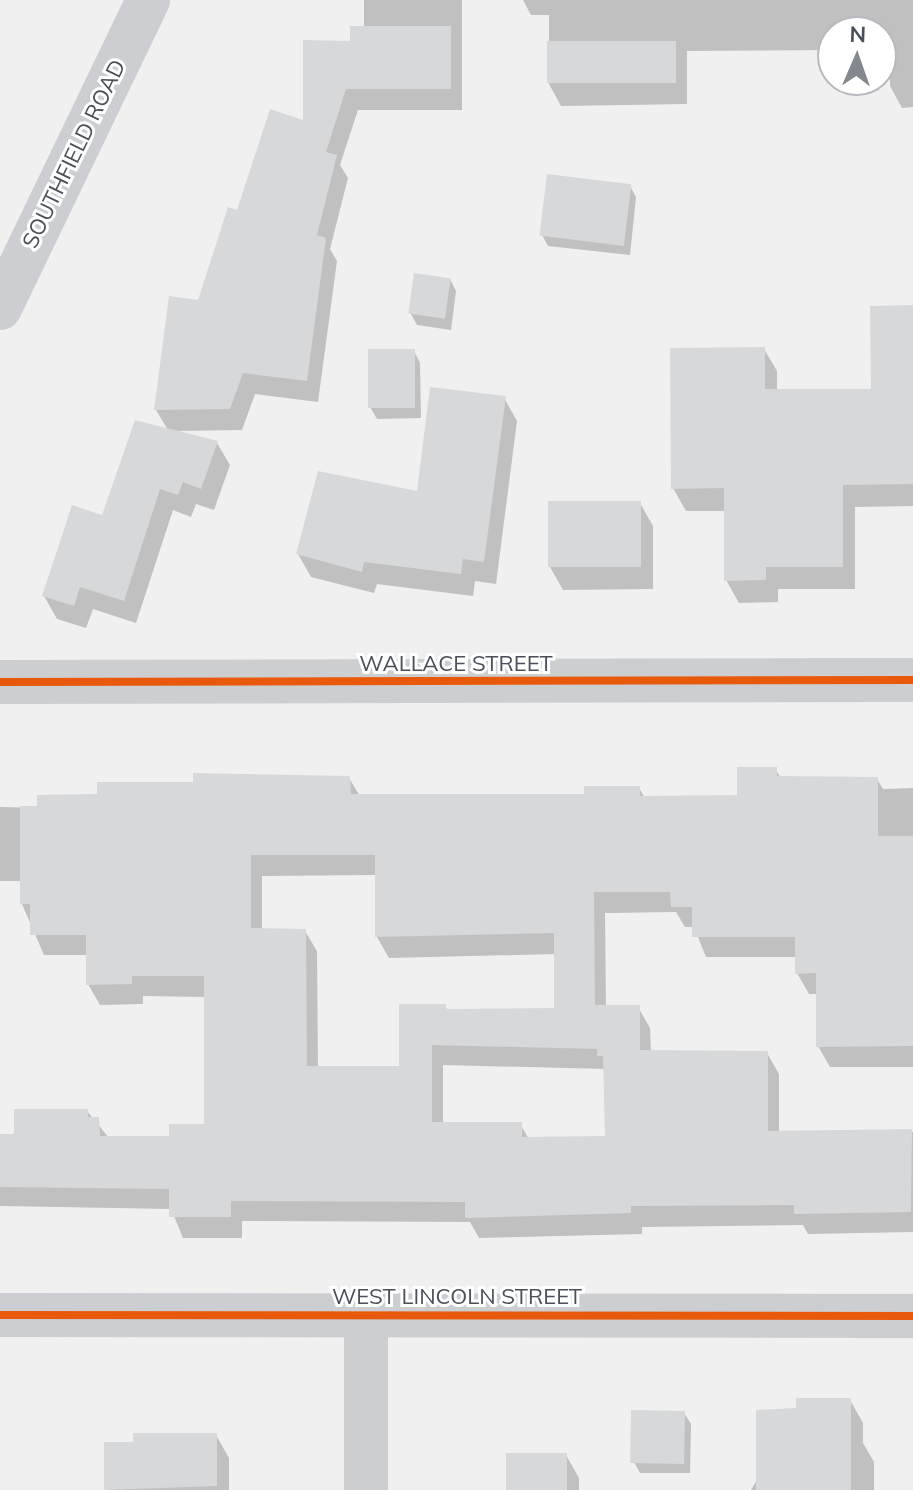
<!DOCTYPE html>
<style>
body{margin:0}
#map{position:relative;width:913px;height:1490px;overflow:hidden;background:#f0f0f0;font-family:Mulish,sans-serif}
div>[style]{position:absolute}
.shadow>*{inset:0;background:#0003}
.building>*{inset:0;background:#d7d8da;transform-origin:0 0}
.street>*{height:44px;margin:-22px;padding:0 22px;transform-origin:22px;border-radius:22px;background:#ccced0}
.secondary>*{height:44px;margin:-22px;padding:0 22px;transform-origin:22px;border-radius:22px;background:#ccced1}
.cycleway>*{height:8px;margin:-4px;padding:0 4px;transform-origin:4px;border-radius:4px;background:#e8590c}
span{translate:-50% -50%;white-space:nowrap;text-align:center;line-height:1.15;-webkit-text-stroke:6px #fff;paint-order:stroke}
.street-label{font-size:22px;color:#49505a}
.north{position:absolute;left:817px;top:16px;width:80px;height:80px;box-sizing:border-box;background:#fff;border:2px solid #b6b9bd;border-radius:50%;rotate:2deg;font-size:22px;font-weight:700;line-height:32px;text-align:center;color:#49505a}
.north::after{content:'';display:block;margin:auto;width:28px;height:36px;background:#83888e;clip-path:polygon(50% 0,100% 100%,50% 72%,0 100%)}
</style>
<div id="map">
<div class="shadow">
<i style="clip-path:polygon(364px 0,462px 0,462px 110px,358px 110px,340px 165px,348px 178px,330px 249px,337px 261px,318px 402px,255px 394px,242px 430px,177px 431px,217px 443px,230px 465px,214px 510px,196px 504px,191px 517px,173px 510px,136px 623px,93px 609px,86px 628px,57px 619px,44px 596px,168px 430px,156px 410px,238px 212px,305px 123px,364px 28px)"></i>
<i style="clip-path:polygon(523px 0,913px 0,913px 107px,902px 108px,890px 86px,890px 50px,881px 50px,881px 32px,833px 32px,833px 50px,687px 51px,687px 104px,561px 106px,549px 84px,549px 15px,531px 15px)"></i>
<i style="clip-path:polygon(630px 186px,636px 197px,630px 255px,548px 246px,542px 235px)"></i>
<i style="clip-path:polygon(450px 279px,456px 291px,451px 330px,417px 325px,411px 314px)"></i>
<i style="clip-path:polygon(913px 310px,913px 506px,855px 507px,855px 589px,778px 589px,778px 602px,739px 603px,726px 580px,726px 511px,686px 511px,673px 488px,764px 349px,777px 371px,777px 391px,873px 391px)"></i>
<i style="clip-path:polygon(414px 351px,420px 363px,421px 418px,377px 419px,370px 407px)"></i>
<i style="clip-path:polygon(504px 398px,517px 421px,496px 584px,475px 581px,473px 596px,377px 584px,374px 593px,311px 577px,298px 554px,419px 493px)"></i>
<i style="clip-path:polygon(640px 503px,653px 526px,653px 589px,563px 590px,550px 567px)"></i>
<i style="clip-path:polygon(evenodd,775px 769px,781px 778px,877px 779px,883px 789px,913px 788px,913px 1067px,830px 1067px,818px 1046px,818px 994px,809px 994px,797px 973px,797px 957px,706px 957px,694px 927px,685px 927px,676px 912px,605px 913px,606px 1007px,638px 1007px,650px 1028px,651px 1052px,767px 1053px,779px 1074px,779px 1133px,913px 1132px,913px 1232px,808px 1234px,803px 1225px,642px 1227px,642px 1234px,479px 1238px,470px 1222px,242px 1221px,242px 1238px,183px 1238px,171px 1209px,0 1206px,0 1136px,15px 1136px,87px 1111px,109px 1138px,171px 1138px,206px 1126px,206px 997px,143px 996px,143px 1004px,100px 1005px,88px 984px,88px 955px,44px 955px,22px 904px,22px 881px,0 881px,0 807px,39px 808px,195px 784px,349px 778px,360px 796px,586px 796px,639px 788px,645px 798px,739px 797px,775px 769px,377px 875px,377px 937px,389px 958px,556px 954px,556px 1010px,448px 1011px,445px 1006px,401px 1068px,318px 1068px,317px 951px,305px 931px,262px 930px,262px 876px,377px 875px,775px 769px,443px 1065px,606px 1069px,607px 1138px,529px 1139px,520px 1124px,443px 1124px,443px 1065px)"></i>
<i style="clip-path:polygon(850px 1400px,863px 1423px,863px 1443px,874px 1462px,874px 1490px,751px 1490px,798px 1410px)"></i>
<i style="clip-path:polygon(684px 1413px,691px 1424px,690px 1473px,640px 1473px,634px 1462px)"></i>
<i style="clip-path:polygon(216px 1435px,229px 1458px,229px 1490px,106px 1490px,106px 1444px)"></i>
<i style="clip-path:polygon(566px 1455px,579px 1478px,579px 1490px,508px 1490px)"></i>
</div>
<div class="building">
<i style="clip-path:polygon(350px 26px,451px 26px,451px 89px,346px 89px,326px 152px,337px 155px,317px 235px,326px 238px,307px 381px,243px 373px,230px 409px,154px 410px,169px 296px,198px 300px,228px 207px,237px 210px,270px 109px,303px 120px,303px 40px,350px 41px)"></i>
<i style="left:676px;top:41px;width:42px;height:129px;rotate:90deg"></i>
<i style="left:547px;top:174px;width:85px;height:62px;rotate:7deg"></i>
<i style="left:414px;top:273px;width:37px;height:41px;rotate:8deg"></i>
<i style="clip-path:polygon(913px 305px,913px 484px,843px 485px,843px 567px,766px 567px,766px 580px,724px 581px,724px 488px,671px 489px,670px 348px,765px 347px,765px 389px,871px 389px,870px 306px)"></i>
<i style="left:368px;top:349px;width:47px;height:59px"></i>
<i style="clip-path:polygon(430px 387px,506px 396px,484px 562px,463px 559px,461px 574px,364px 562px,362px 572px,296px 554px,318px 471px,417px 491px)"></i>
<i style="clip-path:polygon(135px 420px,218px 441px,201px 489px,183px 482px,178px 495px,160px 489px,124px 601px,80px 587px,74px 606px,42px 596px,72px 505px,102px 515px)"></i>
<i style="left:641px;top:501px;width:66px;height:93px;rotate:90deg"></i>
<i style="clip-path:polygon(evenodd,737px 767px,777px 767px,777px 776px,878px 777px,878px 836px,913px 836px,913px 1046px,816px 1047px,816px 973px,795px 974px,795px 937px,692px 937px,692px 907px,671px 907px,670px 892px,594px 892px,595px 1005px,640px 1005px,640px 1050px,768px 1051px,768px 1131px,912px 1129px,911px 1212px,794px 1214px,794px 1205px,631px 1206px,631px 1213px,465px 1218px,465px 1202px,231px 1201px,231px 1217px,169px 1217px,169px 1189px,0 1187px,0 1134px,14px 1134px,14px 1109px,88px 1109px,88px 1117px,99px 1117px,100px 1136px,169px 1136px,169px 1124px,204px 1124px,204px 976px,132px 976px,132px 984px,86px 985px,86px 935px,30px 935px,30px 904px,20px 904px,20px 806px,37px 806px,37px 795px,97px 794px,97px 782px,193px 782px,193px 773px,350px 776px,351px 794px,584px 794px,584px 786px,640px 786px,640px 796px,737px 795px,737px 767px,251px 855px,375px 855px,375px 937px,554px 933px,554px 1008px,446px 1009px,446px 1004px,399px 1004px,399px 1066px,307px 1066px,306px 929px,251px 928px,251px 855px,737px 767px,432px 1045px,597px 1049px,597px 1056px,603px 1056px,605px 1136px,522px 1137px,522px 1122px,432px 1122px,432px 1045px)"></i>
<i style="clip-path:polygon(796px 1398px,851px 1398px,851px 1490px,756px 1490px,756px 1410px,796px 1408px)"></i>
<i style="left:631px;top:1410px;width:54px;height:53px;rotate:1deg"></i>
<i style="clip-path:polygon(133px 1433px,217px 1433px,217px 1486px,104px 1490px,104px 1442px,133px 1442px)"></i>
<i style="left:506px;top:1453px;width:61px;height:37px"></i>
</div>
<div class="street">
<i style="left:0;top:682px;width:913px;rotate:-0.13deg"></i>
<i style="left:366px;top:1315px;width:175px;rotate:90deg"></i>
</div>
<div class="secondary">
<i style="left:0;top:308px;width:342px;rotate:-64.3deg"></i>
<i style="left:0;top:1315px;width:913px;rotate:0.06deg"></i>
</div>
<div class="cycleway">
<i style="left:0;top:682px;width:913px;rotate:-0.13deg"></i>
<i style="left:0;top:1315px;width:913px;rotate:0.06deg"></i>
</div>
<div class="street-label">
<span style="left:74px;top:154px;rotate:-64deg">SOUTHFIELD ROAD</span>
<span style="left:456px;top:664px">WALLACE STREET</span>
<span style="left:457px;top:1297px">WEST LINCOLN STREET</span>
</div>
<div class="north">N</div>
</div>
